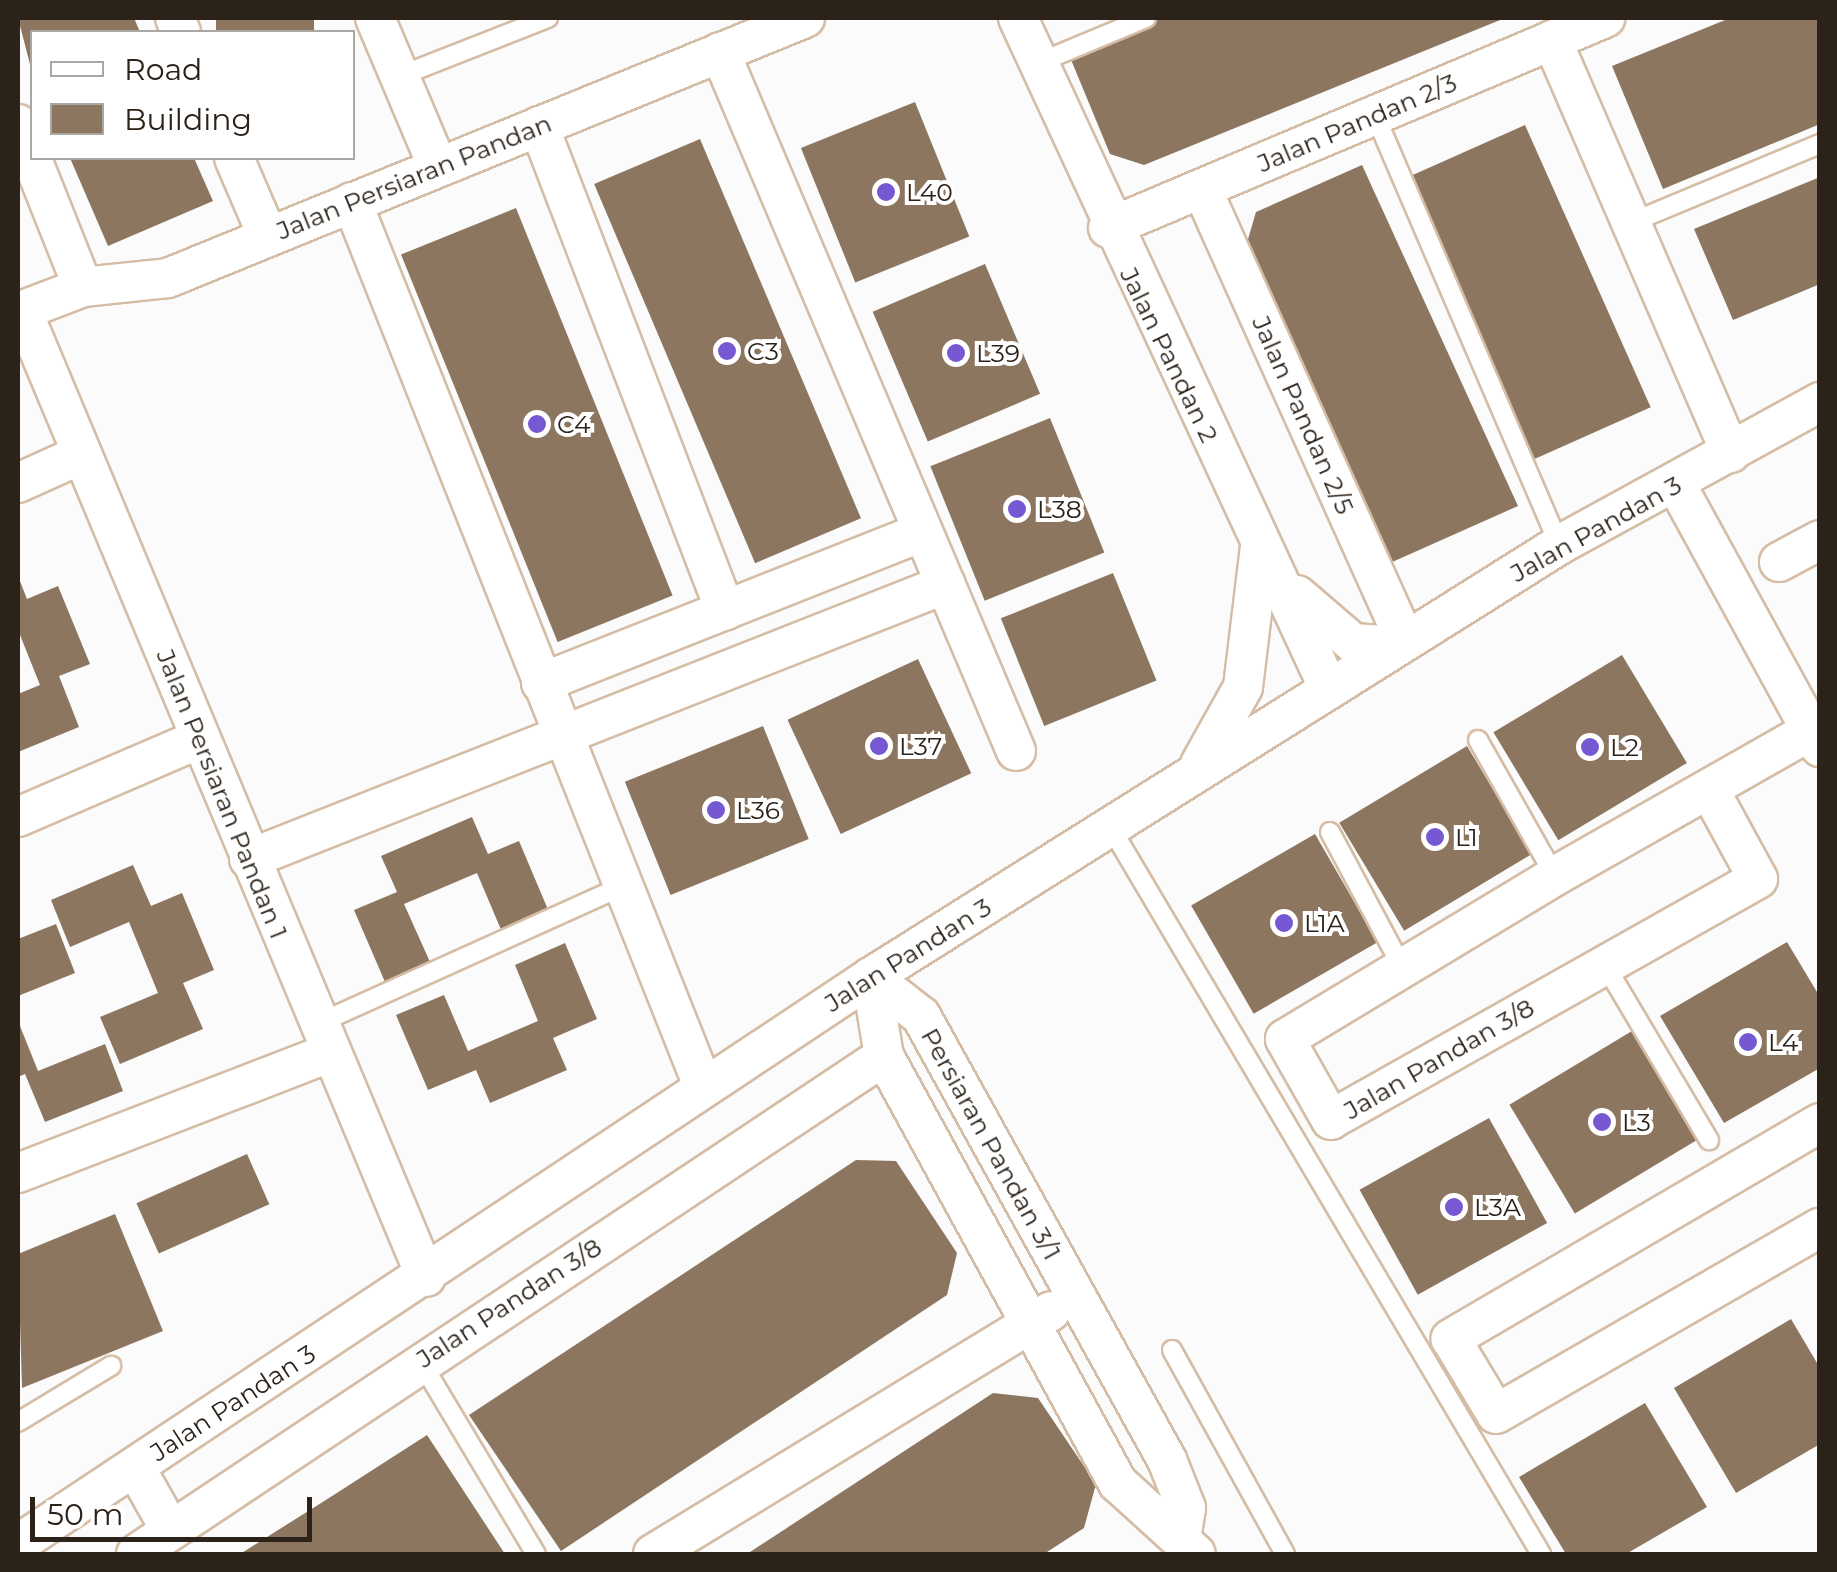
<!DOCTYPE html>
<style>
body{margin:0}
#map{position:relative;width:1837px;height:1572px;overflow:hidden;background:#fbfbfb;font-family:Montserrat,sans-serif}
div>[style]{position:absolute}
.building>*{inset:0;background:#8d7660;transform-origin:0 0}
.roads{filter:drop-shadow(2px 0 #d5bda5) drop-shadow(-2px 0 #d5bda5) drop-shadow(0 2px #d5bda5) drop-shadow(0 -2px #d5bda5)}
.lane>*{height:18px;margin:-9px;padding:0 9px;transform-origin:9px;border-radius:9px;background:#fff}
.street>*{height:38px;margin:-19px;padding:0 19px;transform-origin:19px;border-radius:19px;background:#fff}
.dots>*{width:28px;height:28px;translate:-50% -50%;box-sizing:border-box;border:5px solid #fff;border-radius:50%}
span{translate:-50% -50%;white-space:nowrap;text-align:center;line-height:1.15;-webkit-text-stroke:8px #fff;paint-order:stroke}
.street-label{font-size:25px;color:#2b2219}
.poi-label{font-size:25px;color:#2b2219}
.left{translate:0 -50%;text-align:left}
.frame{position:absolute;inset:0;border:20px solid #2b2219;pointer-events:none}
.legend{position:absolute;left:30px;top:30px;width:325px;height:130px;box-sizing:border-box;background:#fff;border:2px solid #aaa7a3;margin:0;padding:12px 18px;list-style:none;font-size:30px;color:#2b2219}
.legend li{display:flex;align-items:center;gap:20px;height:50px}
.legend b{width:50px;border:2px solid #aaa7a3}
.scale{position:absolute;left:30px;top:1497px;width:282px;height:45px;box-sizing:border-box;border:5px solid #2b2219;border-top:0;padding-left:12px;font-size:30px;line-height:35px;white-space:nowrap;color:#2b2219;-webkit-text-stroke:8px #fff;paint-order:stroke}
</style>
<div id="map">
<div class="building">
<i style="clip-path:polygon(18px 18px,134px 18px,140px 32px,32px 32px,32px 72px)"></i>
<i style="left:216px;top:18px;width:98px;height:15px"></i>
<i style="clip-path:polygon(1148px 18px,1505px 18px,1144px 165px,1110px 154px,1067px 50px)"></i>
<i style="clip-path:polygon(1730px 18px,1820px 18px,1820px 124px,1663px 189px,1612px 66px)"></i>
<i style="left:915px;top:102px;width:145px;height:123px;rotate:68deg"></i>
<i style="left:1525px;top:125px;width:309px;height:137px;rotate:66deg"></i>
<i style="left:700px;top:139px;width:412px;height:115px;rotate:67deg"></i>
<i style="clip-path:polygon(70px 158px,194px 158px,213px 201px,108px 246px)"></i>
<i style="clip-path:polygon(1362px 165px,1518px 506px,1390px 563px,1246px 246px,1256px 212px)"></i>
<i style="clip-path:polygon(1820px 177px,1820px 284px,1733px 320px,1694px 229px)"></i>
<i style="left:516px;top:208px;width:418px;height:124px;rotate:68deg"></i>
<i style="left:985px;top:264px;width:141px;height:122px;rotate:67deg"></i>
<i style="left:1050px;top:418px;width:145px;height:129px;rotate:68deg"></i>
<i style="left:1113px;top:573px;width:116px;height:121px;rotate:68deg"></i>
<i style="clip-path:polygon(18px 576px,27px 599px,58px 586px,90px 664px,59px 676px,79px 727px,18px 752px,18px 694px,40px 685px,18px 630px)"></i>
<i style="left:1622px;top:655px;width:126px;height:150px;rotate:59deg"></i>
<i style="left:918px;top:659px;width:126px;height:144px;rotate:65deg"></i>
<i style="left:763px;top:726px;width:122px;height:149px;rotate:68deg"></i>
<i style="left:1467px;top:746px;width:126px;height:149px;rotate:59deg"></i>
<i style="clip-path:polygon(472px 817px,488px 854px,519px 841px,549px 912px,502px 932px,477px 873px,404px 904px,430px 962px,385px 982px,354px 910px,397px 892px,381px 856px)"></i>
<i style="left:1315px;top:834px;width:125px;height:143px;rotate:60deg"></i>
<i style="clip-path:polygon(133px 865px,151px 906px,182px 893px,214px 970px,183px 983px,203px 1029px,120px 1064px,100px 1017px,158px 993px,129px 922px,70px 947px,51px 900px)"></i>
<i style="clip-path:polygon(56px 924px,75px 973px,18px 996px,18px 939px)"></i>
<i style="clip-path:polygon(1787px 942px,1820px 997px,1820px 1068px,1724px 1123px,1660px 1016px)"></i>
<i style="clip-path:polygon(565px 943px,597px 1019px,553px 1038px,567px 1070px,490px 1103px,476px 1070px,428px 1090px,396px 1015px,444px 995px,468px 1051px,538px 1021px,515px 965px)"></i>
<i style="clip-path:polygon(18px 1021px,38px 1071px,105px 1044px,123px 1091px,45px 1122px,25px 1074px,18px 1077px)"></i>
<i style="left:1632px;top:1031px;width:127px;height:143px;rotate:59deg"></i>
<i style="left:1489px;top:1118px;width:120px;height:148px;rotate:61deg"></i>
<i style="left:247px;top:1154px;width:55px;height:121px;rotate:66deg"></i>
<i style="clip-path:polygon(856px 1160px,896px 1161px,957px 1253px,947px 1295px,561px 1551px,469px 1415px)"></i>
<i style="clip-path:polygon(115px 1214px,163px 1331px,22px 1388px,18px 1254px)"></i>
<i style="clip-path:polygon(1791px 1319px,1820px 1368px,1820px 1444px,1736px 1493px,1674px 1388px)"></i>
<i style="clip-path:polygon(993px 1393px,1038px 1398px,1096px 1484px,1084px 1528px,1044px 1554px,747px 1554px)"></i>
<i style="clip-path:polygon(1645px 1403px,1707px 1507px,1626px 1554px,1566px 1554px,1519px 1477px)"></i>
<i style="clip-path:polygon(427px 1435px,505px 1554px,240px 1554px,329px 1498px)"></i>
</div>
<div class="roads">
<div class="lane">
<i style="left:1038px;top:63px;width:117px;rotate:-22.6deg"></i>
<i style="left:400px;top:76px;width:159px;rotate:-21.4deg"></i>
<i style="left:1375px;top:115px;width:468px;rotate:66.8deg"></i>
<i style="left:1630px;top:223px;width:206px;rotate:-22.6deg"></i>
<i style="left:1478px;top:740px;width:156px;rotate:60.5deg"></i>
<i style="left:1111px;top:828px;width:844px;rotate:59.36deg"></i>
<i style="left:1330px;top:832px;width:155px;rotate:61.9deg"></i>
<i style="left:1605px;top:965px;width:204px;rotate:59.3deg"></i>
<i style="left:317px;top:1024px;width:335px;rotate:-24.3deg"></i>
<i style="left:1172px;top:1350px;width:233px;rotate:61deg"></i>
<i style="left:421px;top:1362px;width:224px;rotate:59.1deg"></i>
<i style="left:18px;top:1422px;width:109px;rotate:-31.1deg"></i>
</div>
<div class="street">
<i style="left:175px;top:18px;width:15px;rotate:67deg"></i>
<i style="left:375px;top:18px;width:162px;rotate:67.1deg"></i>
<i style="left:1018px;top:18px;width:740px;rotate:65.13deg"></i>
<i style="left:1552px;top:40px;width:450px;rotate:66.6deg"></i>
<i style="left:720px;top:52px;width:759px;rotate:67.05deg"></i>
<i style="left:18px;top:124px;width:175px;rotate:68.3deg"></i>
<i style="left:539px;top:126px;width:519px;rotate:68.98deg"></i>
<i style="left:234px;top:158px;width:86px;rotate:66.7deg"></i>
<i style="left:1202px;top:189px;width:495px;rotate:65.8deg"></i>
<i style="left:352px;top:202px;width:951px;rotate:68.34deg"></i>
<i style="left:1108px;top:228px;width:540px;rotate:-22.91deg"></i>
<i style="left:22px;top:310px;width:1048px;rotate:67.33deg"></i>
<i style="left:18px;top:312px;width:70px;rotate:-21deg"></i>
<i style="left:83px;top:287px;width:85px;rotate:-6deg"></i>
<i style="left:168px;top:278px;width:688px;rotate:-22.2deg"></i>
<i style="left:18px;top:483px;width:70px;rotate:-24.4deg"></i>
<i style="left:1676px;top:484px;width:300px;rotate:61.3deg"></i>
<i style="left:1779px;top:562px;width:47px;rotate:-28.2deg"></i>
<i style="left:1297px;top:595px;width:74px;rotate:40.6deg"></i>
<i style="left:1353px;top:643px;width:44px;rotate:3.9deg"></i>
<i style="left:541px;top:683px;width:405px;rotate:-21.6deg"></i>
<i style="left:1200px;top:764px;width:88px;rotate:-60.8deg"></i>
<i style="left:1243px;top:687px;width:141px;rotate:-83.1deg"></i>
<i style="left:1709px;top:789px;width:102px;rotate:61.4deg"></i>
<i style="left:1758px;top:879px;width:490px;rotate:150.6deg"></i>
<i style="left:1331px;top:1120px;width:93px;rotate:-119.6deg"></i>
<i style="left:1285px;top:1039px;width:315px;rotate:-31.1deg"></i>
<i style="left:1555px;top:876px;width:293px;rotate:-29.6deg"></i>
<i style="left:18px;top:817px;width:197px;rotate:-23.3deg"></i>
<i style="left:249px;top:859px;width:749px;rotate:-21.53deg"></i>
<i style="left:871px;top:977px;width:80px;rotate:80.7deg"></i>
<i style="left:884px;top:1056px;width:487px;rotate:61.3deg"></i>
<i style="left:1118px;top:1483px;width:105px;rotate:42.3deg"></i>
<i style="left:871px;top:977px;width:63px;rotate:38deg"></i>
<i style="left:921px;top:1016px;width:508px;rotate:61.01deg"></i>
<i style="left:1167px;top:1460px;width:52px;rotate:68.4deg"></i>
<i style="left:1186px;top:1508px;width:25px;rotate:99deg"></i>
<i style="left:1820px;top:1123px;width:428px;rotate:149.7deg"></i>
<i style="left:1451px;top:1339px;width:87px;rotate:59deg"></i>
<i style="left:1496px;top:1414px;width:374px;rotate:-29.9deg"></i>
<i style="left:18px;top:1173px;width:333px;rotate:-21.1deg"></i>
<i style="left:135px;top:1467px;width:71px;rotate:60.6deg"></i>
<i style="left:18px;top:1544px;width:1024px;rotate:-33.61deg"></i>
<i style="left:871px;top:977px;width:812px;rotate:-32.12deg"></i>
<i style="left:1559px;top:545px;width:298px;rotate:-28.7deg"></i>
<i style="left:136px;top:1554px;width:899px;rotate:-33.65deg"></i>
<i style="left:653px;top:1554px;width:466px;rotate:-31.4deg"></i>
</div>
</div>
<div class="dots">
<i style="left:886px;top:192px;background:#7558d2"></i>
<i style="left:727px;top:351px;background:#7558d2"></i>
<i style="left:956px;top:353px;background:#7558d2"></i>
<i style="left:537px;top:424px;background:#7558d2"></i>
<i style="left:1017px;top:509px;background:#7558d2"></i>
<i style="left:879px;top:746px;background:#7558d2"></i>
<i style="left:1590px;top:747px;background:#7558d2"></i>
<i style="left:716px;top:810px;background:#7558d2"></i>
<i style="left:1435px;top:837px;background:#7558d2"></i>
<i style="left:1284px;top:923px;background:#7558d2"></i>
<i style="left:1748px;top:1042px;background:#7558d2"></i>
<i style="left:1602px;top:1122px;background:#7558d2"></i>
<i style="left:1454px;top:1207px;background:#7558d2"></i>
</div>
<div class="street-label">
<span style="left:1357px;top:123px;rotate:-23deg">Jalan Pandan 2/3</span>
<span style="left:414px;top:177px;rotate:-22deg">Jalan Persiaran Pandan</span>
<span style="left:1169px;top:355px;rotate:64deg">Jalan Pandan 2</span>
<span style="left:1303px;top:415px;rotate:66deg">Jalan Pandan 2/5</span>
<span style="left:1596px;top:529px;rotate:-29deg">Jalan Pandan 3</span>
<span style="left:222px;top:794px;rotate:68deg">Jalan Persiaran Pandan 1</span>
<span style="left:908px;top:955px;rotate:-32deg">Jalan Pandan 3</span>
<span style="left:1439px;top:1059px;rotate:-30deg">Jalan Pandan 3/8</span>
<span style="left:991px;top:1144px;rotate:61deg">Persiaran Pandan 3/1</span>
<span style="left:509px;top:1303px;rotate:-33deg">Jalan Pandan 3/8</span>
<span style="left:233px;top:1403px;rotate:-33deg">Jalan Pandan 3</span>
</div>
<div class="poi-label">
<span class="left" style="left:906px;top:192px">L40</span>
<span class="left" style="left:747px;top:351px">C3</span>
<span class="left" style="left:976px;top:353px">L39</span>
<span class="left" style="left:557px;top:424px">C4</span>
<span class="left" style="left:1037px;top:509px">L38</span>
<span class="left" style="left:899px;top:746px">L37</span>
<span class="left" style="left:1610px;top:747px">L2</span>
<span class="left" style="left:736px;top:810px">L36</span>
<span class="left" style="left:1455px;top:837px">L1</span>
<span class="left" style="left:1304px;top:923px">L1A</span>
<span class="left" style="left:1768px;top:1042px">L4</span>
<span class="left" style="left:1622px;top:1122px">L3</span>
<span class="left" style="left:1474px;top:1207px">L3A</span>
</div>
<div class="frame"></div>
<ul class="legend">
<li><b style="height:12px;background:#fff"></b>Road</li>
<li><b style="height:28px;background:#8d7660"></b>Building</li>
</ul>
<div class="scale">50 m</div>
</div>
